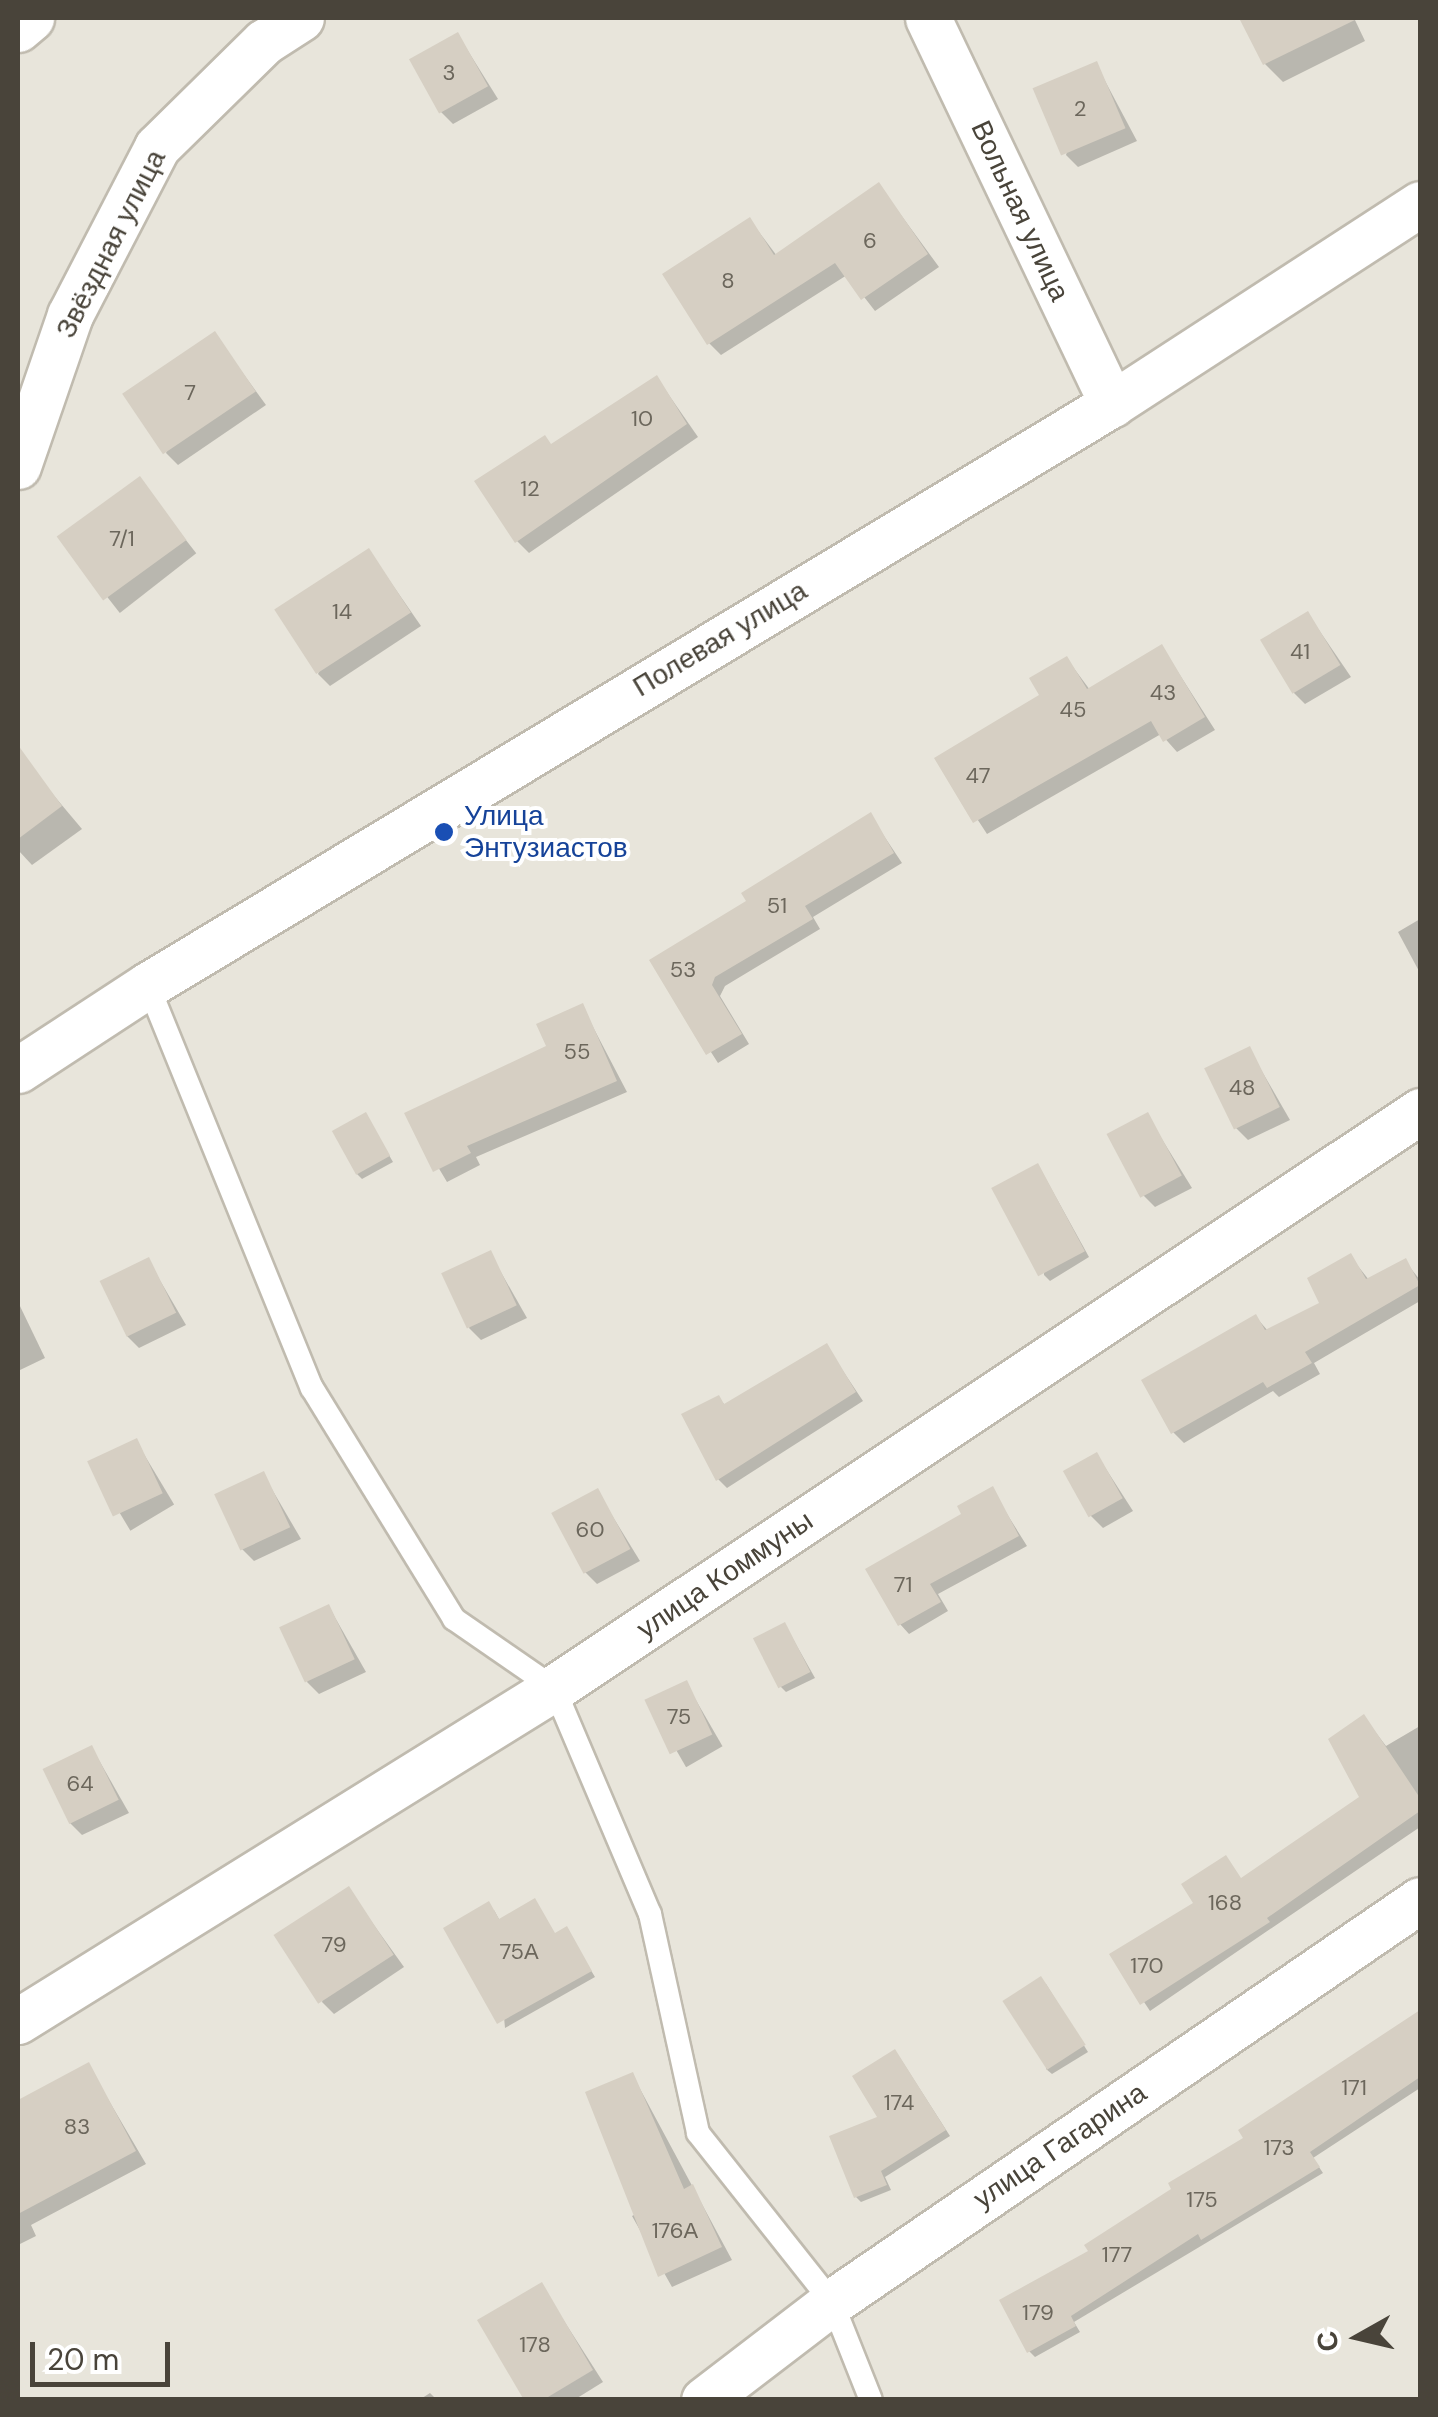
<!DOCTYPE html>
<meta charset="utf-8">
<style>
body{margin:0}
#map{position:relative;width:1438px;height:2417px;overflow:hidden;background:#f5f3ec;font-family:"DM Sans",sans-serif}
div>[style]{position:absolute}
.residential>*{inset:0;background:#e8e5db;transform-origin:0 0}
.shadow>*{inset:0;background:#0003;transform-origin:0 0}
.building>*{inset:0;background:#d6cfc3;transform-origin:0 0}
.roads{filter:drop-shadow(2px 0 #c0bbaf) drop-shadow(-2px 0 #c0bbaf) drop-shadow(0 2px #c0bbaf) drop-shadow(0 -2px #c0bbaf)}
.service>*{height:22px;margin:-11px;padding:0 11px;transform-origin:11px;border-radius:11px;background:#fff}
.minor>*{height:45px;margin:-22.5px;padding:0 22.5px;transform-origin:22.5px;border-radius:22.5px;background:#fff}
.dots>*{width:28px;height:28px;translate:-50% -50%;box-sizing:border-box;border:5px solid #fff;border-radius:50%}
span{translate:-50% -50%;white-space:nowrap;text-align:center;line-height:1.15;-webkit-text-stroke:8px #fff;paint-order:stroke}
.number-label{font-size:22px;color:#6c675c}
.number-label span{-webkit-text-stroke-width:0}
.street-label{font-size:28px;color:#49443a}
.transit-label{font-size:28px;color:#164399}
.left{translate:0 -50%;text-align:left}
.frame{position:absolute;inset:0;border:20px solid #49443a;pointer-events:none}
.north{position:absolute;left:1308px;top:2287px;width:100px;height:100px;-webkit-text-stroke:8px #fff;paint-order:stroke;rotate:262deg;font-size:28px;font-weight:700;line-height:40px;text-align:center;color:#49443a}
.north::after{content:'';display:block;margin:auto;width:35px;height:45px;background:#49443a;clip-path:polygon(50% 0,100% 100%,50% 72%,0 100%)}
.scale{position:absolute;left:30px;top:2342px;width:140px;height:45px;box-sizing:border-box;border:5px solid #49443a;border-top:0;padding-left:12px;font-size:30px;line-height:35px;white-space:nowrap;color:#49443a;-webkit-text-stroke:8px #fff;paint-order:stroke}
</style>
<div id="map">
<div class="residential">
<i style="left:18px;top:18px;width:1402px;height:2381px"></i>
</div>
<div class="shadow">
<i style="clip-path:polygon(1242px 18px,1354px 18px,1365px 41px,1283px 82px,1265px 64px)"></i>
<i style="clip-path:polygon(458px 35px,498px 99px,453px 124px,441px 112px)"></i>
<i style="clip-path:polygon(1096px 64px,1137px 141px,1078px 167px,1066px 155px)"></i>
<i style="clip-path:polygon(879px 185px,939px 267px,875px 311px,847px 275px,721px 355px,709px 343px,750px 220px,777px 256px)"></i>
<i style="clip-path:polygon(215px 335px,266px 405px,178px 465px,166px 453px)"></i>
<i style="clip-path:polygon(657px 378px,698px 437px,529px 553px,517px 541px,552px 446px)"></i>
<i style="left:139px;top:480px;width:93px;height:97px;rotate:52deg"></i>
<i style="clip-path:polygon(369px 551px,421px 626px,330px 686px,318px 674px)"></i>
<i style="clip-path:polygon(1308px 614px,1351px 677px,1305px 704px,1293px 692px)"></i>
<i style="clip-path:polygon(1162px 647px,1215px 730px,1177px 752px,1161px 734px,987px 834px,938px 759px,1042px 696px,1067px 659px,1090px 690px)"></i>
<i style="clip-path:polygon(18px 753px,82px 829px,32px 865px,18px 850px)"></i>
<i style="clip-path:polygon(870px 815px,902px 863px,813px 917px,820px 929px,725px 986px,720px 996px,749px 1044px,718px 1063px,652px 960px,749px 902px)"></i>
<i style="clip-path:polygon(1420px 919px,1420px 973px,1398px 932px)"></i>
<i style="clip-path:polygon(582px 1006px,627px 1092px,476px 1157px,480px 1165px,447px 1182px,407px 1115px,549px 1048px)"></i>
<i style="clip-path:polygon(1249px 1049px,1290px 1120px,1248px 1140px,1236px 1128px)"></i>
<i style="clip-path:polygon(366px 1115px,393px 1162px,362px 1179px,357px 1174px)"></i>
<i style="clip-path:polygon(1147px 1115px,1192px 1188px,1155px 1207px,1143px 1195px)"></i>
<i style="clip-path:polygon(1042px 1172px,1089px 1257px,1050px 1281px,1044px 1275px)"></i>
<i style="clip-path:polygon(490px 1253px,527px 1318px,481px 1340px,469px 1328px)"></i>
<i style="clip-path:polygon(1350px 1256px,1369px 1280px,1405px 1261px,1420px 1280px,1420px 1301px,1314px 1363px,1320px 1374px,1279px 1397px,1273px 1391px,1184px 1443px,1173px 1432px,1256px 1317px,1268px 1331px,1322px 1304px)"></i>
<i style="clip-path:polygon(148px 1260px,186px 1325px,139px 1348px,127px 1336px)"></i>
<i style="clip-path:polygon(18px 1302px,45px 1358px,18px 1371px)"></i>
<i style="clip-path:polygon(827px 1347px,863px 1401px,727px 1488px,718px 1479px,718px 1398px,726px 1406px)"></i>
<i style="left:136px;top:1441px;width:74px;height:51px;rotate:59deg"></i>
<i style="clip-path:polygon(1097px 1455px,1133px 1511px,1103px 1528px,1091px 1516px)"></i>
<i style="clip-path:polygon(263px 1474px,301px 1539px,254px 1561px,242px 1549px)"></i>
<i style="clip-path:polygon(992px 1490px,1027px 1546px,938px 1594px,948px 1611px,909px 1634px,900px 1624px,965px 1515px)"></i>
<i style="clip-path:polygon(597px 1491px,640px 1561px,597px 1584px,585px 1572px)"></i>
<i style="clip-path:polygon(329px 1607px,366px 1672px,319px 1694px,307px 1682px)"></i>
<i style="clip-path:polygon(785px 1625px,815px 1678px,786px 1692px,781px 1687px)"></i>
<i style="left:686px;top:1683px;width:73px;height:42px;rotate:60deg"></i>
<i style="clip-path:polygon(1364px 1717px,1386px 1746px,1420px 1726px,1420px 1827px,1150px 2011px,1113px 1955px,1242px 1880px,1362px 1798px)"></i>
<i style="clip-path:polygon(92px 1748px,129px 1813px,82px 1835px,70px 1823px)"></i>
<i style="clip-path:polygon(348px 1889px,404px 1967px,334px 2014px,322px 2002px)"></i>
<i style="clip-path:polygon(494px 1910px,500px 1921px,556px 1936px,566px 1929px,595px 1977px,505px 2028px)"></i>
<i style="clip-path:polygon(1046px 1984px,1088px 2052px,1052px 2074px,1046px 2069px)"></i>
<i style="clip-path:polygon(1420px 2014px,1420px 2088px,1313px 2158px,1323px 2173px,1074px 2322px,1080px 2332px,1035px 2357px,1029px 2351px,1091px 2252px,1247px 2139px,1278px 2105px)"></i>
<i style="clip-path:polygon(900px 2058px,950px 2136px,885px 2177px,891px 2190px,861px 2202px,856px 2197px)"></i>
<i style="clip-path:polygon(88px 2065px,146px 2164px,31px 2225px,36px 2236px,18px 2245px,18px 2162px,45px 2149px)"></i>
<i style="clip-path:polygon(632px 2074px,732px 2260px,672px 2287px,632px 2216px,640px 2212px)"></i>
<i style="clip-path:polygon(541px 2285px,603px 2382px,574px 2400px,527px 2400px)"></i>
<i style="clip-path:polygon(430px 2393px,437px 2400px,419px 2400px)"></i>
</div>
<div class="building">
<i style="clip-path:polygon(1239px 18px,1359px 18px,1263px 65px)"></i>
<i style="left:458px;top:32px;width:62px;height:56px;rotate:61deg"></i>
<i style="left:1097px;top:61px;width:73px;height:70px;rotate:67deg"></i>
<i style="clip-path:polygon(879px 182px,928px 254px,861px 300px,835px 263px,707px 345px,662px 274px,750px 217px,774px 255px)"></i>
<i style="left:215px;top:331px;width:73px;height:112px;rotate:56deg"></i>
<i style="clip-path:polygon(657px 375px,687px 424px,515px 543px,474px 481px,545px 435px,551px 444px)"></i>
<i style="left:140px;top:476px;width:79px;height:103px;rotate:54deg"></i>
<i style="left:369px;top:548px;width:77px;height:113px;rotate:57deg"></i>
<i style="left:1308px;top:611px;width:63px;height:56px;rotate:59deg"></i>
<i style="clip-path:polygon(1162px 644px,1205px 717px,1163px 742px,1151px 721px,973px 823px,934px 758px,1039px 695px,1029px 678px,1067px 656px,1087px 689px)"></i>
<i style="clip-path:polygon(18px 745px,62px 806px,18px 839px)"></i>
<i style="clip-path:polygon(871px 812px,894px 853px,805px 906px,813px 919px,715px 977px,712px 985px,742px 1034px,706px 1055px,649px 960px,746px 901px,741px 893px)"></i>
<i style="clip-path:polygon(583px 1003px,617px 1081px,467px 1146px,471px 1153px,433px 1172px,404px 1113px,546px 1046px,536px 1024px)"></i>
<i style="left:1250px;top:1046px;width:68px;height:51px;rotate:64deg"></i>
<i style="left:366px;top:1112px;width:50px;height:39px;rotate:61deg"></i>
<i style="left:1148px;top:1112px;width:72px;height:47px;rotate:62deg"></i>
<i style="left:1038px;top:1163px;width:100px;height:53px;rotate:62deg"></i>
<i style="left:491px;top:1250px;width:61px;height:55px;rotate:65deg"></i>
<i style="clip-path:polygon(1351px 1253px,1366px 1279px,1406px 1258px,1420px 1285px,1305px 1352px,1312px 1363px,1267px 1388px,1263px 1382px,1171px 1434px,1141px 1380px,1256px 1314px,1265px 1330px,1319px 1303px,1307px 1278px)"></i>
<i style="left:149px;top:1257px;width:62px;height:55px;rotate:64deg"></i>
<i style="clip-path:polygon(827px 1343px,856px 1392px,716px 1481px,681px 1414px,719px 1395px,724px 1404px)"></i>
<i style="left:137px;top:1438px;width:61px;height:55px;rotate:65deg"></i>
<i style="left:1097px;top:1452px;width:53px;height:39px;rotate:61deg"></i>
<i style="left:264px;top:1471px;width:62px;height:55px;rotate:65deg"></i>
<i style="clip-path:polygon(993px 1486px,1019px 1536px,930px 1584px,941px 1602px,898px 1626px,865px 1569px,961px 1514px,957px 1506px)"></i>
<i style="left:598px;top:1488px;width:69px;height:53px;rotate:62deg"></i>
<i style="left:329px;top:1604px;width:61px;height:55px;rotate:65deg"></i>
<i style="left:785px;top:1622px;width:56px;height:36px;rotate:63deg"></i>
<i style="left:687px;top:1680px;width:60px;height:47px;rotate:65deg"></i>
<i style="clip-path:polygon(1364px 1714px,1420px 1798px,1420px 1811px,1267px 1918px,1270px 1922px,1140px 2005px,1109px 1954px,1193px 1903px,1181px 1884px,1226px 1855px,1241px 1878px,1359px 1797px,1328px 1739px)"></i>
<i style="left:92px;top:1745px;width:61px;height:55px;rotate:64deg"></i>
<i style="left:349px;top:1886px;width:82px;height:90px;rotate:57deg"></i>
<i style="clip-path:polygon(535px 1898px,555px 1933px,567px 1926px,592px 1971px,497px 2024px,443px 1928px,489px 1901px,499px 1919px)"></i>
<i style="left:1041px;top:1976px;width:82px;height:46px;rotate:57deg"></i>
<i style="clip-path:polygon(1420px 2010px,1420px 2077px,1310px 2152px,1320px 2167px,1201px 2240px,1198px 2234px,1071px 2316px,1076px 2326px,1027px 2353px,999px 2300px,1088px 2251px,1084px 2245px,1171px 2189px,1168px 2183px,1243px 2138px,1238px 2130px)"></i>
<i style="clip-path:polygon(895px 2049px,946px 2130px,881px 2171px,887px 2185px,854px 2198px,829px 2136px,877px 2117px,852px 2076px)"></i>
<i style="clip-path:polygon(89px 2062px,136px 2151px,18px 2214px,18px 2100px)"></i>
<i style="clip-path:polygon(633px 2072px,684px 2189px,693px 2184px,722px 2247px,658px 2277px,585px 2092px)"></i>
<i style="clip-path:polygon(542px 2282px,593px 2370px,543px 2400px,524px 2400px,477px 2320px)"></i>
</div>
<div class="roads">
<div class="service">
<i style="left:148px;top:985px;width:435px;rotate:67.9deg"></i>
<i style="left:312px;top:1388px;width:271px;rotate:58.4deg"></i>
<i style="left:454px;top:1619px;width:121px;rotate:34.6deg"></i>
<i style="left:554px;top:1688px;width:246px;rotate:67deg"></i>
<i style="left:650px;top:1914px;width:224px;rotate:77.6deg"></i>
<i style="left:698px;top:2133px;width:216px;rotate:51.6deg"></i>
<i style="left:832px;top:2302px;width:105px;rotate:68.3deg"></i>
</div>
<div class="minor">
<i style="left:928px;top:18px;width:428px;rotate:64.5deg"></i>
<i style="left:18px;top:29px;width:17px;rotate:-40deg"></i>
<i style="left:18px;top:466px;width:160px;rotate:-71deg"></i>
<i style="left:70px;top:315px;width:189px;rotate:-62.6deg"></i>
<i style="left:157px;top:147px;width:150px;rotate:-44.5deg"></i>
<i style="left:264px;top:42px;width:44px;rotate:-33deg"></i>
<i style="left:18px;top:1070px;width:155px;rotate:-33.2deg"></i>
<i style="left:148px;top:985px;width:1126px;rotate:-31.08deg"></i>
<i style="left:1112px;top:404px;width:367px;rotate:-33deg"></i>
<i style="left:18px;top:2021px;width:631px;rotate:-31.85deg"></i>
<i style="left:554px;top:1688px;width:1041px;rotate:-33.67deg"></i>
<i style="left:704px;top:2400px;width:161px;rotate:-37.4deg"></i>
<i style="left:832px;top:2302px;width:712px;rotate:-34.36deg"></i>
</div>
</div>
<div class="dots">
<i style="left:444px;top:832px;background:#1a4fb4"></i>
</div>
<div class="number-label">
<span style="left:449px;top:73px">3</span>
<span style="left:1080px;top:109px">2</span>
<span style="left:870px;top:241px">6</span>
<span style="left:728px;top:281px">8</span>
<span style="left:190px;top:393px">7</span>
<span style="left:642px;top:419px">10</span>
<span style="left:530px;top:489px">12</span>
<span style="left:122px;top:539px">7/1</span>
<span style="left:342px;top:612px">14</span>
<span style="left:1300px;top:652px">41</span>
<span style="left:1163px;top:693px">43</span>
<span style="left:1073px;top:710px">45</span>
<span style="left:978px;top:776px">47</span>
<span style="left:777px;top:906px">51</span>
<span style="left:683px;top:970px">53</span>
<span style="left:577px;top:1052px">55</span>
<span style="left:1242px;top:1088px">48</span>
<span style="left:590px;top:1530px">60</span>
<span style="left:903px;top:1585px">71</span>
<span style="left:679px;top:1717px">75</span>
<span style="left:80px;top:1784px">64</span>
<span style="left:1225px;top:1903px">168</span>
<span style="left:334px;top:1945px">79</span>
<span style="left:519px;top:1952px">75А</span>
<span style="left:1147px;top:1966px">170</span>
<span style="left:1354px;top:2088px">171</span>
<span style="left:899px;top:2103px">174</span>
<span style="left:77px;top:2127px">83</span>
<span style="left:1279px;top:2148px">173</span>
<span style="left:1202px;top:2200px">175</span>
<span style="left:675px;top:2231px">176А</span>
<span style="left:1117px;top:2255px">177</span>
<span style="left:1038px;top:2313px">179</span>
<span style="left:535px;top:2345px">178</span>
</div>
<div class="street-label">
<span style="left:1020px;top:211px;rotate:65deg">Вольная улица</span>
<span style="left:111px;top:244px;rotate:-63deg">Звёздная улица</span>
<span style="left:720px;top:639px;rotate:-31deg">Полевая улица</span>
<span style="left:725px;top:1575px;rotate:-34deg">улица Коммуны</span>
<span style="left:1060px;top:2146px;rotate:-34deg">улица Гагарина</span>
</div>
<div class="transit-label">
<span class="left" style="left:464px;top:832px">Улица<br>Энтузиастов</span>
</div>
<div class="frame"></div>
<div class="north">С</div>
<div class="scale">20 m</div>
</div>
